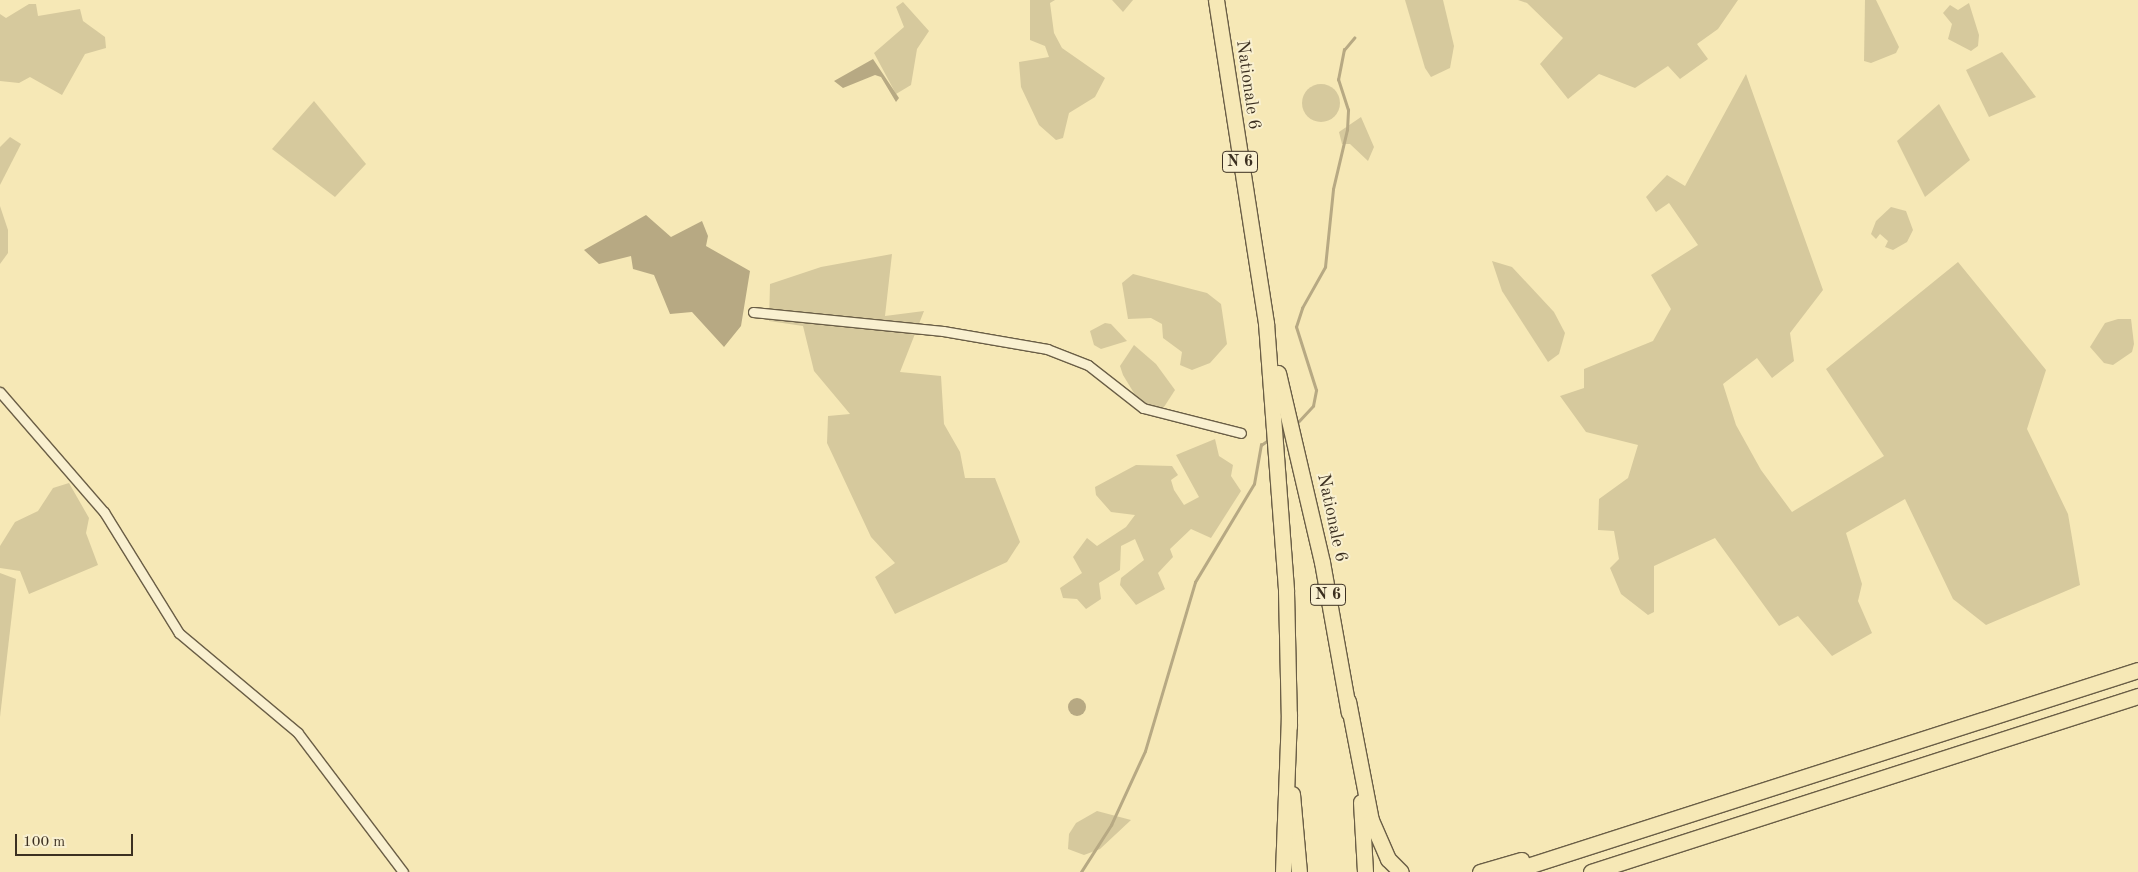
<!DOCTYPE html>
<style>
body{margin:0}
#map{position:relative;width:2138px;height:872px;overflow:hidden;background:#f6e8b6;font-family:"Old Standard TT",serif}
div>[style]{position:absolute}
.green>*{inset:0;background:#d6c99d}
.round{border-radius:50%}
.water>*{inset:0;background:#b7a983}
.stream>*{height:2.5px;margin:-1.25px;padding:0 1.25px;transform-origin:1.25px;border-radius:1.25px;background:#b7a983}
.roads{filter:drop-shadow(1px 0 #6a5e46) drop-shadow(-1px 0 #6a5e46) drop-shadow(0 1px #6a5e46) drop-shadow(0 -1px #6a5e46)}
.minor>*{height:9px;margin:-4.5px;padding:0 4.5px;transform-origin:4.5px;border-radius:4.5px;background:#f9f0d0}
.primary>*{height:15px;margin:-7.5px;padding:0 7.5px;transform-origin:7.5px;border-radius:7.5px;background:#f6e8b6}
.trunk>*{height:15px;margin:-7.5px;padding:0 7.5px;transform-origin:7.5px;border-radius:7.5px;background:#f6e8b6}
span{translate:-50% -50%;white-space:nowrap;text-align:center;line-height:1.15;-webkit-text-stroke:4px #f9f0d0;paint-order:stroke}
.shield-label span{padding:1px 4px;background:#f9f0d0;border:1px solid;border-radius:4px;-webkit-text-stroke-width:0}
.shield-label{font-size:16px;color:#3c3021;font-weight:700}
.street-label{font-size:18px;color:#3c3021}
.scale{position:absolute;left:15px;top:834px;width:118px;height:22px;box-sizing:border-box;border:2px solid #3c3021;border-top:0;padding-left:6px;font-size:15px;line-height:18px;white-space:nowrap;color:#3c3021;-webkit-text-stroke:4px #f9f0d0;paint-order:stroke}
</style>
<div id="map">
<div class="green">
<i style="clip-path:polygon(1030px 0,1055px 0,1050px 3px,1054px 33px,1062px 48px,1105px 78px,1095px 97px,1069px 113px,1063px 138px,1056px 140px,1039px 125px,1021px 87px,1019px 62px,1049px 57px,1045px 46px,1030px 40px)"></i>
<i style="clip-path:polygon(1112px 0,1133px 0,1123px 12px)"></i>
<i style="clip-path:polygon(1405px 0,1443px 0,1454px 46px,1450px 68px,1431px 77px,1425px 68px)"></i>
<i style="clip-path:polygon(1518px 0,1738px 0,1718px 29px,1697px 44px,1708px 59px,1680px 79px,1668px 66px,1635px 88px,1599px 74px,1568px 99px,1540px 64px,1563px 38px,1527px 3px)"></i>
<i style="clip-path:polygon(1865px 0,1876px 0,1899px 47px,1896px 53px,1871px 63px,1864px 61px)"></i>
<i style="clip-path:polygon(903px 2px,929px 31px,917px 49px,911px 85px,896px 94px,874px 53px,904px 27px,896px 7px)"></i>
<i style="clip-path:polygon(1969px 3px,1979px 35px,1978px 46px,1971px 51px,1948px 39px,1952px 24px,1943px 13px,1950px 5px,1958px 10px)"></i>
<i style="clip-path:polygon(29px 4px,36px 4px,38px 16px,80px 9px,83px 21px,105px 37px,106px 48px,85px 54px,62px 95px,30px 77px,19px 83px,0 81px,0 14px,6px 18px)"></i>
<i style="clip-path:polygon(2002px 52px,2036px 97px,1989px 117px,1966px 70px)"></i>
<i style="clip-path:polygon(1746px 74px,1823px 290px,1790px 333px,1794px 361px,1772px 378px,1757px 358px,1723px 384px,1736px 425px,1761px 470px,1792px 512px,1884px 456px,1826px 369px,1958px 262px,2046px 370px,2027px 429px,2068px 514px,2080px 585px,1986px 625px,1953px 599px,1905px 499px,1846px 533px,1862px 584px,1858px 601px,1872px 633px,1832px 656px,1798px 616px,1779px 626px,1715px 538px,1654px 566px,1654px 612px,1648px 615px,1621px 594px,1610px 568px,1619px 559px,1614px 531px,1598px 530px,1599px 499px,1628px 478px,1638px 445px,1586px 432px,1560px 396px,1584px 388px,1584px 369px,1653px 341px,1671px 309px,1651px 275px,1698px 245px,1669px 203px,1656px 212px,1646px 197px,1667px 175px,1685px 186px)"></i>
<i class="round" style="left:1302px;top:84px;width:38px;height:38px"></i>
<i style="clip-path:polygon(314px 101px,366px 164px,335px 197px,272px 149px)"></i>
<i style="clip-path:polygon(1939px 104px,1970px 160px,1925px 197px,1897px 141px)"></i>
<i style="clip-path:polygon(1361px 117px,1374px 147px,1368px 161px,1350px 144px,1342px 144px,1339px 132px)"></i>
<i style="clip-path:polygon(10px 137px,21px 144px,0 185px,0 147px)"></i>
<i style="clip-path:polygon(0 206px,8px 230px,8px 253px,0 264px)"></i>
<i style="clip-path:polygon(1891px 207px,1906px 211px,1913px 230px,1907px 242px,1893px 250px,1885px 247px,1888px 241px,1880px 234px,1876px 239px,1871px 234px,1876px 221px)"></i>
<i style="clip-path:polygon(892px 254px,885px 316px,924px 311px,900px 372px,941px 376px,944px 424px,960px 452px,965px 478px,995px 478px,1020px 542px,1007px 562px,895px 614px,875px 577px,895px 563px,871px 537px,827px 443px,828px 416px,850px 414px,814px 371px,803px 326px,769px 321px,770px 284px,821px 267px)"></i>
<i style="clip-path:polygon(1492px 261px,1512px 267px,1554px 312px,1565px 333px,1559px 354px,1548px 362px,1502px 291px)"></i>
<i style="clip-path:polygon(1133px 274px,1207px 293px,1221px 304px,1227px 344px,1210px 363px,1192px 370px,1180px 365px,1182px 352px,1163px 338px,1162px 324px,1151px 318px,1128px 319px,1122px 283px)"></i>
<i style="clip-path:polygon(2118px 319px,2131px 319px,2134px 344px,2132px 352px,2113px 365px,2104px 363px,2090px 347px,2105px 323px)"></i>
<i style="clip-path:polygon(1105px 323px,1111px 324px,1127px 341px,1101px 349px,1094px 345px,1090px 331px)"></i>
<i style="clip-path:polygon(1134px 345px,1156px 364px,1175px 390px,1164px 407px,1143px 408px,1123px 375px,1120px 366px)"></i>
<i style="clip-path:polygon(1215px 439px,1219px 456px,1233px 465px,1231px 476px,1241px 491px,1211px 538px,1191px 529px,1170px 549px,1173px 557px,1158px 573px,1165px 589px,1136px 605px,1120px 585px,1121px 578px,1144px 560px,1135px 539px,1121px 546px,1120px 570px,1099px 583px,1101px 599px,1086px 609px,1077px 599px,1063px 598px,1060px 588px,1082px 573px,1073px 557px,1087px 538px,1097px 546px,1126px 527px,1135px 515px,1111px 512px,1096px 495px,1095px 487px,1136px 465px,1172px 466px,1178px 475px,1171px 480px,1174px 490px,1184px 505px,1199px 497px,1176px 455px)"></i>
<i style="clip-path:polygon(69px 483px,89px 518px,86px 533px,98px 565px,29px 594px,20px 571px,0 568px,0 546px,15px 522px,38px 511px,53px 488px)"></i>
<i style="clip-path:polygon(0 573px,16px 579px,0 717px)"></i>
<i style="clip-path:polygon(1097px 811px,1131px 820px,1100px 849px,1084px 855px,1068px 849px,1069px 834px,1076px 823px)"></i>
</div>
<div class="water">
<i style="clip-path:polygon(873px 59px,899px 98px,896px 102px,881px 77px,875px 75px,843px 88px,834px 81px)"></i>
<i style="clip-path:polygon(646px 215px,671px 237px,702px 221px,708px 236px,706px 246px,750px 271px,741px 326px,724px 347px,692px 312px,670px 314px,654px 275px,633px 269px,631px 256px,599px 264px,584px 250px)"></i>
<i class="round" style="left:1068px;top:698px;width:18px;height:18px"></i>
</div>
<div class="stream">
<i style="left:1298px;top:422px;width:22px;rotate:-47deg"></i>
<i style="left:1313px;top:406px;width:16px;rotate:-79deg"></i>
<i style="left:1316px;top:390px;width:66px;rotate:-107.6deg"></i>
<i style="left:1296px;top:327px;width:20px;rotate:-72deg"></i>
<i style="left:1302px;top:308px;width:47px;rotate:-60.7deg"></i>
<i style="left:1325px;top:267px;width:78px;rotate:-84.1deg"></i>
<i style="left:1333px;top:189px;width:61px;rotate:-76.7deg"></i>
<i style="left:1347px;top:130px;width:20px;rotate:-87deg"></i>
<i style="left:1348px;top:110px;width:32px;rotate:-108deg"></i>
<i style="left:1338px;top:80px;width:31px;rotate:-79deg"></i>
<i style="left:1344px;top:50px;width:16px;rotate:-50deg"></i>
<i style="left:1081px;top:872px;width:56px;rotate:-57.4deg"></i>
<i style="left:1111px;top:825px;width:81px;rotate:-65.3deg"></i>
<i style="left:1145px;top:751px;width:176px;rotate:-73.5deg"></i>
<i style="left:1195px;top:582px;width:114px;rotate:-59deg"></i>
<i style="left:1254px;top:484px;width:40px;rotate:-80deg"></i>
<i style="left:1261px;top:445px;width:7px;rotate:-34deg"></i>
</div>
<div class="roads">
<div class="minor">
<i style="left:753px;top:312px;width:191px;rotate:5.7deg"></i>
<i style="left:943px;top:331px;width:106px;rotate:9.8deg"></i>
<i style="left:1047px;top:349px;width:44px;rotate:21.3deg"></i>
<i style="left:1088px;top:365px;width:70px;rotate:38deg"></i>
<i style="left:1143px;top:408px;width:101px;rotate:14.3deg"></i>
<i style="left:0;top:392px;width:159px;rotate:49.1deg"></i>
<i style="left:104px;top:512px;width:142px;rotate:58.2deg"></i>
<i style="left:179px;top:633px;width:155px;rotate:40deg"></i>
<i style="left:298px;top:733px;width:174px;rotate:52.9deg"></i>
</div>
<div class="primary">
<i style="left:1216px;top:0;width:327px;rotate:81.2deg"></i>
<i style="left:1266px;top:323px;width:269px;rotate:85.7deg"></i>
<i style="left:1286px;top:591px;width:135px;rotate:88.7deg"></i>
<i style="left:1278px;top:373px;width:194px;rotate:76.9deg"></i>
<i style="left:1322px;top:562px;width:153px;rotate:79.9deg"></i>
<i style="left:1292px;top:794px;width:78px;rotate:84.9deg"></i>
<i style="left:1361px;top:802px;width:70px;rotate:86.7deg"></i>
</div>
<div class="trunk">
<i style="left:1348px;top:701px;width:121px;rotate:79.1deg"></i>
<i style="left:1371px;top:820px;width:43px;rotate:66.4deg"></i>
<i style="left:1388px;top:859px;width:18px;rotate:45deg"></i>
<i style="left:1283px;top:872px;width:158px;rotate:-87.8deg"></i>
<i style="left:1480px;top:872px;width:43px;rotate:-16.3deg"></i>
<i style="left:1509px;top:872px;width:661px;rotate:-17.8deg"></i>
<i style="left:1591px;top:872px;width:575px;rotate:-17.84deg"></i>
</div>
</div>
<div class="shield-label">
<span style="left:1240px;top:162px">N 6</span>
<span style="left:1328px;top:595px">N 6</span>
</div>
<div class="street-label">
<span style="left:1248px;top:85px;rotate:82deg">Nationale 6</span>
<span style="left:1332px;top:518px;rotate:78deg">Nationale 6</span>
</div>
<div class="scale">100 m</div>
</div>
